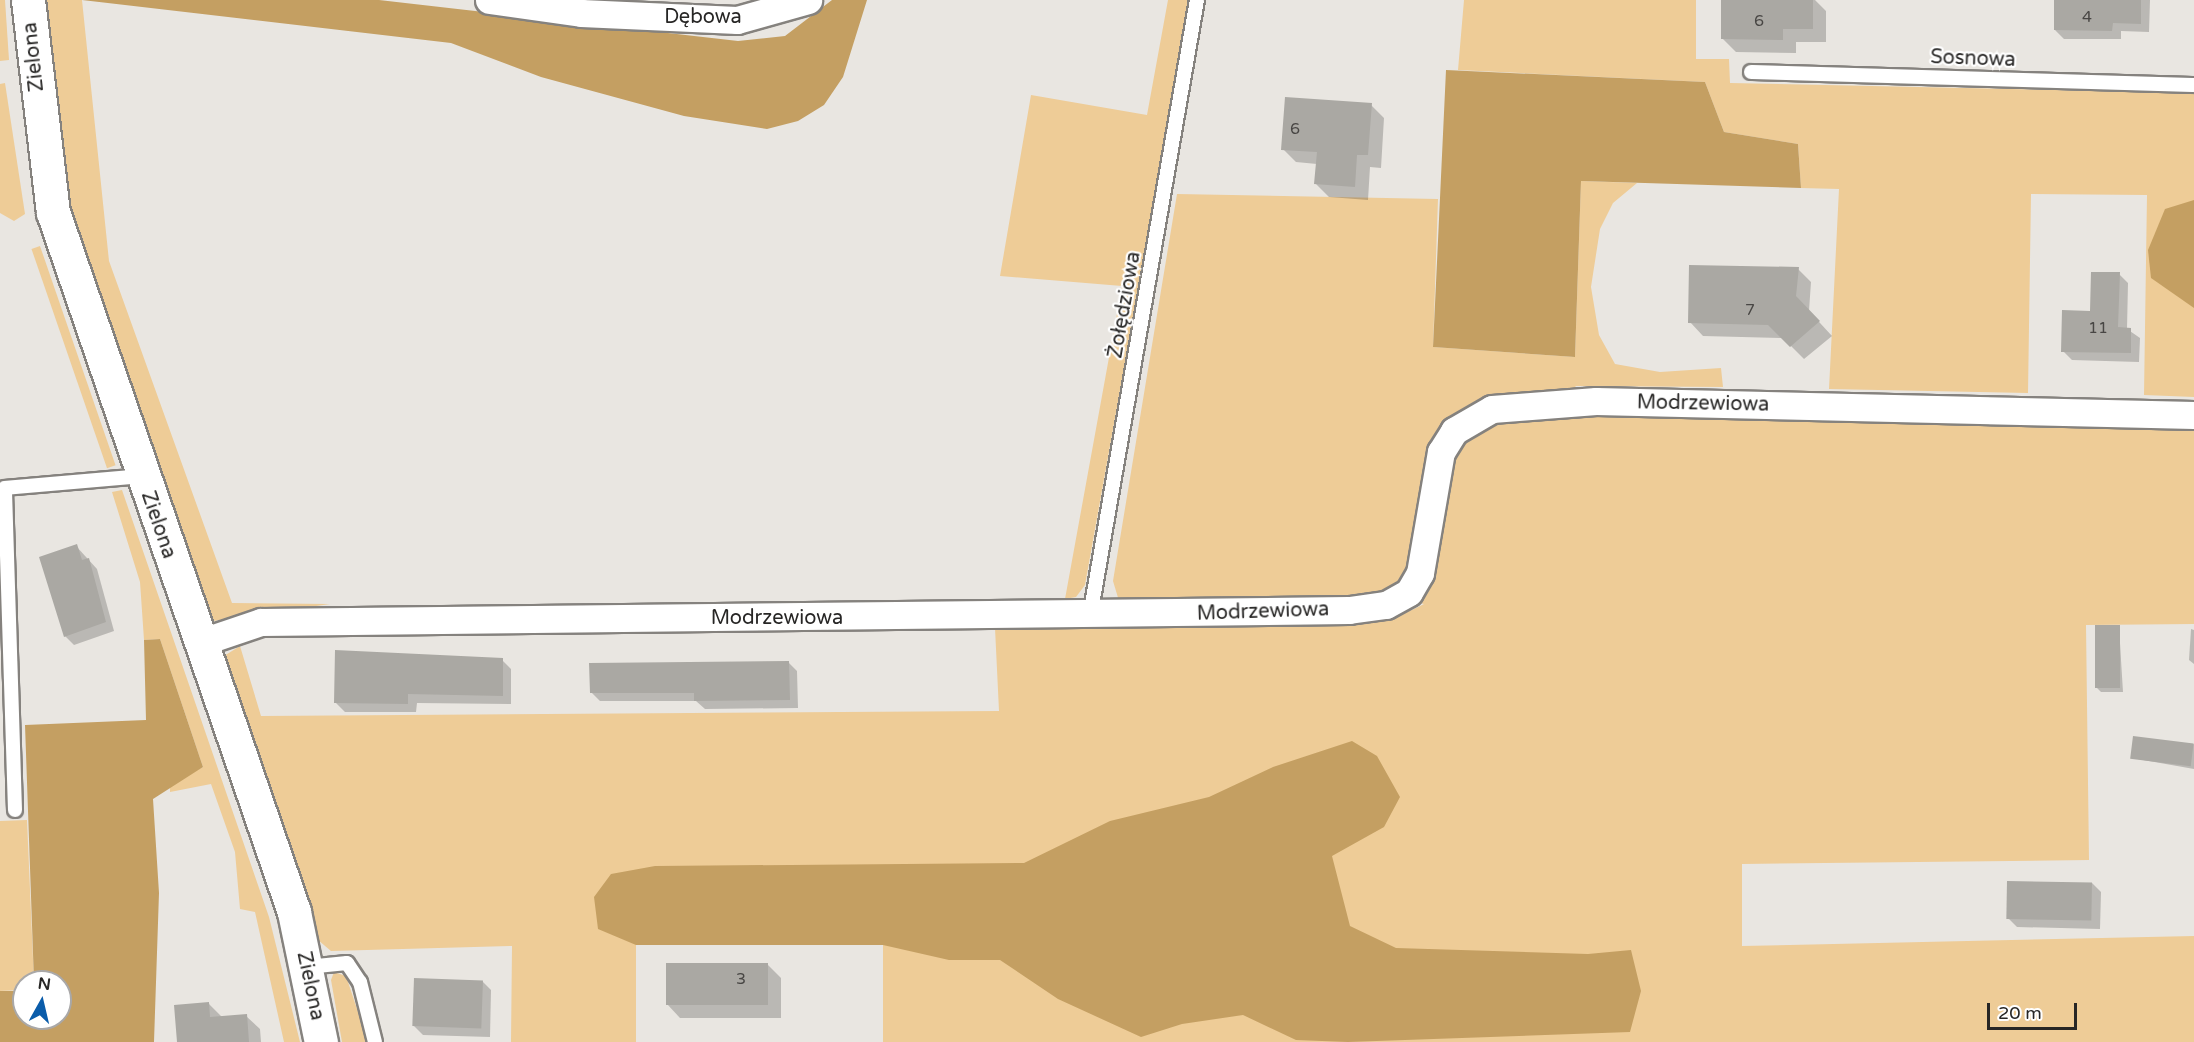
<!DOCTYPE html>
<meta charset="utf-8">
<style>
body{margin:0}
#map{position:relative;width:2194px;height:1042px;overflow:hidden;background:#e9e6e1;font-family:"Varela Round",sans-serif}
div>[style]{position:absolute}
.green>*{inset:0;background:#eecc97;transform-origin:0 0}
.forest>*{inset:0;background:#c49f62}
.shadow>*{inset:0;background:#0003}
.building>*{inset:0;background:#aaa8a3;transform-origin:0 0}
.roads{filter:drop-shadow(2px 0 #85827e) drop-shadow(-2px 0 #85827e) drop-shadow(0 2px #85827e) drop-shadow(0 -2px #85827e)}
.lane>*{height:14px;margin:-7px;padding:0 7px;transform-origin:7px;border-radius:7px;background:#fff}
.street>*{height:27px;margin:-13.5px;padding:0 13.5px;transform-origin:13.5px;border-radius:13.5px;background:#fff}
.secondary>*{height:33px;margin:-16.5px;padding:0 16.5px;transform-origin:16.5px;border-radius:16.5px;background:#fff}
span{translate:-50% -50%;white-space:nowrap;text-align:center;line-height:1.15;-webkit-text-stroke:4.5px #fff;paint-order:stroke}
.number-label{font-size:16px;color:#484644}
.number-label span{-webkit-text-stroke-width:0}
.street-label{font-size:20px;color:#272625}
.north{position:absolute;left:12px;top:970px;width:60px;height:60px;box-sizing:border-box;background:#fff;border:2px solid #a9a8a8;border-radius:50%;rotate:8deg;font-size:16px;font-weight:700;line-height:24px;text-align:center;color:#272625}
.north::after{content:'';display:block;margin:auto;width:21px;height:27px;background:#0a5caa;clip-path:polygon(50% 0,100% 100%,50% 72%,0 100%)}
.scale{position:absolute;left:1987px;top:1003px;width:90px;height:27px;box-sizing:border-box;border:3px solid #272625;border-top:0;padding-left:8px;font-size:18px;line-height:21px;white-space:nowrap;color:#272625;-webkit-text-stroke:4px #fff;paint-order:stroke}
</style>
<div id="map">
<div class="green">
<i style="clip-path:polygon(0 0,5px 0,9px 60px,0 61px)"></i>
<i style="clip-path:polygon(44px 0,82px 0,109px 261px,232px 603px,330px 604px,213px 621px,201px 613px,75px 232px,57px 130px)"></i>
<i style="clip-path:polygon(1168px 0,1190px 0,1085px 585px,1076px 597px,1065px 599px,1122px 286px,1000px 276px,1031px 95px,1147px 115px)"></i>
<i style="clip-path:polygon(1464px 0,1696px 0,1696px 59px,1729px 59px,1730px 83px,2194px 93px,2194px 397px,2144px 395px,2147px 195px,2031px 194px,2028px 393px,1829px 389px,1839px 189px,1801px 188px,1798px 144px,1724px 132px,1705px 82px,1458px 70px)"></i>
<i style="clip-path:polygon(5px 83px,25px 214px,14px 221px,0 213px,0 84px)"></i>
<i style="clip-path:polygon(1581px 181px,1637px 183px,1613px 203px,1600px 229px,1591px 287px,1599px 335px,1615px 364px,1660px 372px,1721px 368px,1723px 387px,1575px 386px,1604px 415px,2194px 424px,2194px 624px,2086px 625px,2089px 860px,1742px 864px,1742px 946px,2194px 936px,2194px 1042px,883px 1042px,883px 945px,636px 945px,636px 1042px,511px 1042px,512px 946px,331px 951px,318px 940px,224px 656px,240px 646px,261px 716px,999px 711px,995px 628px,1372px 620px,1412px 610px,1424px 604px,1385px 595px,1119px 601px,1113px 581px,1177px 194px,1438px 199px,1433px 347px,1575px 357px)"></i>
<i style="left:40px;top:246px;width:232px;height:9px;rotate:71deg"></i>
<i style="clip-path:polygon(122px 490px,269px 917px,300px 1042px,284px 1042px,255px 912px,240px 909px,235px 852px,211px 784px,170px 792px,170px 784px,203px 767px,160px 639px,144px 640px,140px 582px,112px 492px)"></i>
<i style="clip-path:polygon(27px 820px,34px 982px,24px 982px,24px 990px,0 991px,0 821px)"></i>
<i style="clip-path:polygon(334px 972px,346px 976px,368px 1042px,342px 1042px,331px 980px)"></i>
</div>
<div class="forest">
<i style="clip-path:polygon(82px 0,379px 0,738px 41px,785px 36px,832px 0,867px 0,843px 77px,824px 105px,798px 121px,767px 129px,684px 116px,541px 77px,451px 43px)"></i>
<i style="clip-path:polygon(1446px 70px,1705px 82px,1724px 132px,1798px 144px,1801px 188px,1581px 181px,1575px 357px,1433px 347px)"></i>
<i style="clip-path:polygon(2194px 200px,2194px 308px,2151px 278px,2148px 250px,2165px 209px)"></i>
<i style="clip-path:polygon(160px 639px,203px 767px,153px 799px,159px 893px,154px 1042px,0 1042px,0 991px,24px 991px,24px 1018px,60px 1018px,60px 982px,34px 982px,25px 725px,146px 720px,144px 640px)"></i>
<i style="clip-path:polygon(1352px 741px,1377px 756px,1400px 797px,1384px 827px,1332px 856px,1350px 926px,1396px 948px,1588px 954px,1631px 950px,1641px 991px,1630px 1032px,1348px 1042px,1296px 1040px,1243px 1015px,1182px 1024px,1141px 1037px,1058px 999px,1000px 960px,949px 960px,883px 945px,636px 945px,598px 929px,594px 897px,611px 874px,655px 866px,1024px 863px,1110px 821px,1209px 797px,1273px 767px)"></i>
</div>
<div class="shadow">
<i style="clip-path:polygon(1723px 0,1815px 0,1826px 11px,1826px 42px,1796px 42px,1796px 53px,1736px 52px,1722px 38px)"></i>
<i style="clip-path:polygon(2056px 0,2150px 0,2149px 32px,2121px 31px,2121px 39px,2064px 39px,2055px 30px)"></i>
<i style="clip-path:polygon(1371px 105px,1384px 118px,1381px 168px,1370px 167px,1368px 200px,1329px 197px,1316px 184px,1317px 164px,1296px 162px,1283px 149px)"></i>
<i style="clip-path:polygon(1798px 269px,1811px 282px,1809px 311px,1832px 336px,1804px 359px,1783px 338px,1703px 336px,1690px 322px)"></i>
<i style="clip-path:polygon(2119px 274px,2128px 283px,2127px 329px,2140px 338px,2139px 362px,2072px 360px,2063px 351px)"></i>
<i style="clip-path:polygon(76px 546px,97px 569px,114px 631px,74px 645px,65px 636px)"></i>
<i style="clip-path:polygon(2119px 627px,2123px 692px,2101px 692px,2097px 688px)"></i>
<i style="clip-path:polygon(2191px 629px,2194px 630px,2194px 664px,2189px 660px)"></i>
<i style="clip-path:polygon(336px 652px,502px 660px,511px 669px,511px 704px,417px 703px,416px 712px,345px 712px,336px 703px)"></i>
<i style="clip-path:polygon(788px 662px,797px 671px,798px 708px,705px 709px,696px 701px,600px 701px,591px 692px)"></i>
<i style="clip-path:polygon(2194px 744px,2194px 769px,2132px 758px)"></i>
<i style="clip-path:polygon(2092px 883px,2101px 892px,2100px 929px,2017px 927px,2008px 918px)"></i>
<i style="clip-path:polygon(768px 965px,781px 978px,781px 1018px,680px 1018px,667px 1004px)"></i>
<i style="clip-path:polygon(482px 981px,491px 990px,490px 1037px,423px 1035px,414px 1026px)"></i>
<i style="clip-path:polygon(209px 1004px,223px 1018px,246px 1016px,260px 1029px,261px 1042px,179px 1042px)"></i>
</div>
<div class="building">
<i style="clip-path:polygon(1721px 0,1813px 0,1813px 29px,1783px 29px,1783px 40px,1721px 39px)"></i>
<i style="clip-path:polygon(2054px 0,2141px 0,2141px 24px,2113px 23px,2112px 31px,2054px 30px)"></i>
<i style="clip-path:polygon(1285px 97px,1372px 103px,1368px 155px,1357px 155px,1355px 187px,1314px 184px,1317px 152px,1281px 150px)"></i>
<i style="clip-path:polygon(1689px 265px,1799px 267px,1796px 296px,1820px 321px,1790px 347px,1768px 325px,1688px 323px)"></i>
<i style="clip-path:polygon(2091px 272px,2120px 272px,2118px 327px,2131px 328px,2131px 353px,2061px 352px,2062px 310px,2090px 311px)"></i>
<i style="clip-path:polygon(77px 544px,82px 560px,89px 558px,106px 622px,64px 637px,39px 557px)"></i>
<i style="left:2120px;top:625px;width:63px;height:25px;rotate:90deg"></i>
<i style="clip-path:polygon(335px 650px,503px 658px,503px 696px,408px 694px,408px 704px,334px 703px)"></i>
<i style="clip-path:polygon(789px 661px,790px 700px,694px 701px,694px 693px,590px 693px,589px 663px)"></i>
<i style="left:2133px;top:736px;width:61px;height:23px;rotate:7deg"></i>
<i style="left:2007px;top:881px;width:85px;height:38px;rotate:1deg"></i>
<i style="left:666px;top:963px;width:102px;height:42px"></i>
<i style="left:414px;top:978px;width:69px;height:48px;rotate:2deg"></i>
<i style="clip-path:polygon(209px 1002px,210px 1017px,247px 1014px,249px 1042px,177px 1042px,174px 1005px)"></i>
</div>
<div class="roads">
<div class="lane">
<i style="left:1751px;top:72px;width:443px;rotate:1.7deg"></i>
<i style="left:1090px;top:616px;width:625px;rotate:-80.15deg"></i>
<i style="left:15px;top:810px;width:322px;rotate:-91.8deg"></i>
<i style="left:5px;top:488px;width:137px;rotate:-5deg"></i>
<i style="left:307px;top:967px;width:40px;rotate:-5.7deg"></i>
<i style="left:347px;top:963px;width:23px;rotate:56deg"></i>
<i style="left:360px;top:982px;width:62px;rotate:76deg"></i>
</div>
<div class="street">
<i style="left:489px;top:0;width:93px;rotate:8deg"></i>
<i style="left:581px;top:13px;width:156px;rotate:2.6deg"></i>
<i style="left:737px;top:20px;width:74px;rotate:-15.7deg"></i>
<i style="left:199px;top:643px;width:65px;rotate:-18.7deg"></i>
<i style="left:261px;top:622px;width:1088px;rotate:-0.63deg"></i>
<i style="left:1349px;top:610px;width:37px;rotate:-8deg"></i>
<i style="left:1386px;top:605px;width:26px;rotate:-29deg"></i>
<i style="left:1409px;top:592px;width:22px;rotate:-60deg"></i>
<i style="left:1420px;top:573px;width:123px;rotate:-80.2deg"></i>
<i style="left:1441px;top:452px;width:25px;rotate:-58deg"></i>
<i style="left:1454px;top:431px;width:44px;rotate:-30.1deg"></i>
<i style="left:1492px;top:409px;width:104px;rotate:-4.4deg"></i>
<i style="left:1596px;top:401px;width:598px;rotate:1.34deg"></i>
</div>
<div class="secondary">
<i style="left:28px;top:0;width:213px;rotate:83.3deg"></i>
<i style="left:53px;top:212px;width:740px;rotate:71deg"></i>
<i style="left:294px;top:912px;width:133px;rotate:78.3deg"></i>
</div>
</div>
<div class="number-label">
<span style="left:2087px;top:17px">4</span>
<span style="left:1759px;top:21px">6</span>
<span style="left:1295px;top:129px">6</span>
<span style="left:1750px;top:310px">7</span>
<span style="left:2098px;top:328px">11</span>
<span style="left:741px;top:979px">3</span>
</div>
<div class="street-label">
<span style="left:703px;top:17px">Dębowa</span>
<span style="left:34px;top:57px;rotate:-96deg">Zielona</span>
<span style="left:1973px;top:59px;rotate:2deg">Sosnowa</span>
<span style="left:1125px;top:305px;rotate:-80deg">Żołędziowa</span>
<span style="left:1703px;top:404px;rotate:1deg">Modrzewiowa</span>
<span style="left:158px;top:525px;rotate:71deg">Zielona</span>
<span style="left:1263px;top:612px;rotate:-2deg">Modrzewiowa</span>
<span style="left:777px;top:618px">Modrzewiowa</span>
<span style="left:310px;top:986px;rotate:78deg">Zielona</span>
</div>
<div class="north">N</div>
<div class="scale">20 m</div>
</div>
